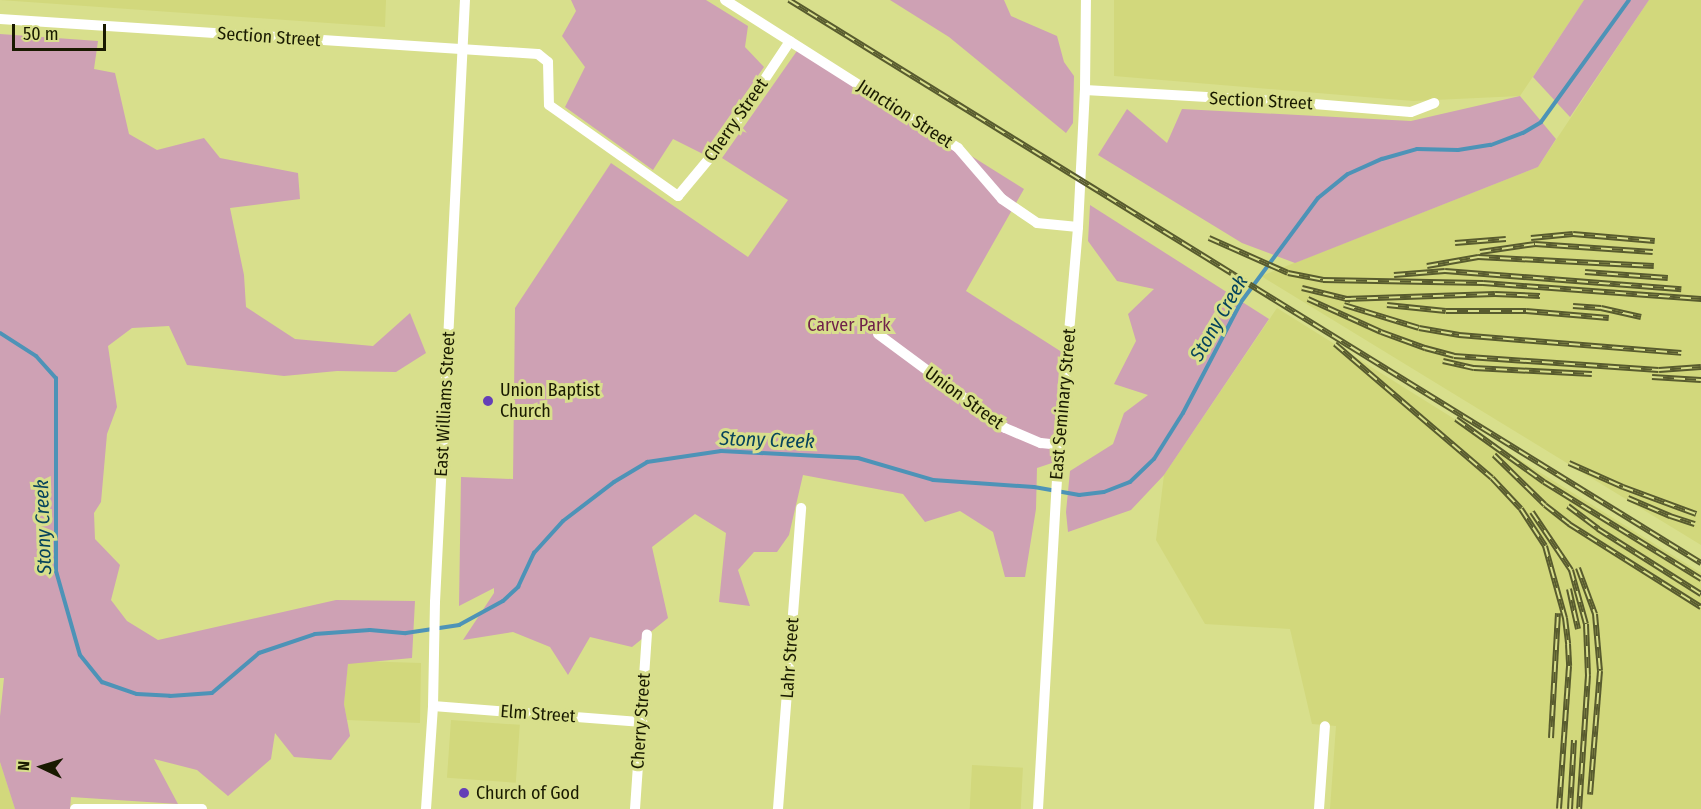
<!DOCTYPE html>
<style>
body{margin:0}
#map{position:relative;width:1701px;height:809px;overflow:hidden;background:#d8df8c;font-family:"Fira Sans Condensed",sans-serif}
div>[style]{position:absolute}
.built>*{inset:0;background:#d2d87c;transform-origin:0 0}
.green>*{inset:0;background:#cea1b4}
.stream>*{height:4px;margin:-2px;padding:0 2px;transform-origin:2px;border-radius:2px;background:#4d93b7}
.street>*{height:10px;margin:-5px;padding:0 5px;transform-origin:5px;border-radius:5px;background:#fff}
.rail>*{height:6px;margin-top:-3px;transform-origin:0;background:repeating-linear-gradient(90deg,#d8df8c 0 11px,#585b2e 0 22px);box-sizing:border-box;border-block:2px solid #585b2e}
.dots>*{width:16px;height:16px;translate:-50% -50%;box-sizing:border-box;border:3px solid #d8df8c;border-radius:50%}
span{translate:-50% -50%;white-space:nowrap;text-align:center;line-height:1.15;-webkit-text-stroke:6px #d8df8c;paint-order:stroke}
.street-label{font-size:18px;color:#191a00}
.park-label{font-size:18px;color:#70224a}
.poi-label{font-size:18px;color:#191a00}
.left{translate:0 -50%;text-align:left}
.water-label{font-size:20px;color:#06435c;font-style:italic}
.north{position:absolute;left:12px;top:737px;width:60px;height:60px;-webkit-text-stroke:4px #d8df8c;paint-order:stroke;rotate:274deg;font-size:16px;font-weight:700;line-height:24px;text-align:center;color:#191a00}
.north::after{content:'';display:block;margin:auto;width:21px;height:27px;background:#191a00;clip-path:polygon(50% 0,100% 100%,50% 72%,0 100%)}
.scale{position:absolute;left:12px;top:24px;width:94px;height:27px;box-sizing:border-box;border:3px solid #191a00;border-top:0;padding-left:8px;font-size:18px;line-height:21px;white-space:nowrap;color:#191a00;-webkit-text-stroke:4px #d8df8c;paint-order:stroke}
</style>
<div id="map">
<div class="built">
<i style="clip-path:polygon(0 0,386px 0,385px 27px)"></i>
<i style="clip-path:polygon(1114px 0,1584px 0,1520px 96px,1413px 101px,1114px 76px)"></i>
<i style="clip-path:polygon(1649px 0,1701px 0,1701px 545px,1261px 276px,1538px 167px)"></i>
<i style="clip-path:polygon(1277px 308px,1701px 573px,1701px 809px,1330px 809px,1336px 726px,1312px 724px,1290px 629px,1205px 624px,1156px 540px,1164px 475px)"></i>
<i style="clip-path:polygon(356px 661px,421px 663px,420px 723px,347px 720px,344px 704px,348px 664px)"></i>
<i style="left:451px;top:720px;width:69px;height:58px;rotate:4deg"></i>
<i style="clip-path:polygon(0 762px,15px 809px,0 809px)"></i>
<i style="left:972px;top:765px;width:51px;height:44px;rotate:3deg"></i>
</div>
<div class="green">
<i style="clip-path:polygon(571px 0,706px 0,748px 26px,745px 47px,764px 67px,703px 154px,673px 139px,653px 170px,565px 107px,585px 67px,562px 36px,576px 11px)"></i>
<i style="clip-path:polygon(890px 0,1004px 0,1011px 16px,1057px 36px,1064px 62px,1074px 76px,1073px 123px,1066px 133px,949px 37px)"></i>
<i style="clip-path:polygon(1584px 0,1649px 0,1570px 117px,1533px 77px)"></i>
<i style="clip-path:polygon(0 34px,98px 41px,94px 69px,115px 73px,129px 134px,157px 150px,204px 138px,220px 158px,298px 173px,300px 199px,230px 208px,244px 275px,246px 307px,295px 339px,373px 346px,410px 313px,426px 353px,396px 372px,337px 371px,284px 376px,187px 365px,169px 326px,132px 328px,108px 346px,117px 407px,107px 434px,101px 502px,94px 513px,95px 539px,120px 565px,111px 600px,127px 621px,158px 640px,336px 600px,415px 601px,412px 658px,348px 664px,344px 704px,350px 736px,331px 760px,294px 757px,275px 733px,271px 759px,228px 796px,197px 770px,154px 759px,178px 804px,71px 797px,70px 809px,15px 809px,0 762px,0 716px,4px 678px,0 678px)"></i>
<i style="clip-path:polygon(799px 48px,1024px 189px,966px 291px,1068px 356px,1058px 461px,1037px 468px,1036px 509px,1025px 577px,1005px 577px,993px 532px,960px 511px,925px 522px,903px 494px,803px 475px,789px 535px,777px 552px,754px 552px,738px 570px,750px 606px,719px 602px,726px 533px,695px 514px,652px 547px,668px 618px,632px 647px,590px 637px,568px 675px,550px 647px,513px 632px,463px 640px,494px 593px,494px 588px,459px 606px,461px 477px,513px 479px,515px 308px,611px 163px,748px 257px,788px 200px,722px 158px)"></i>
<i style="clip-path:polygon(1520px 96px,1556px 139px,1538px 167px,1295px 263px,1242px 243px,1098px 155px,1127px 109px,1167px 143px,1182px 109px,1411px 121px)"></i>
<i style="clip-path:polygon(1090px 205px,1269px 319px,1164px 475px,1131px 510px,1068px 532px,1066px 512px,1070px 471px,1113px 444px,1124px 413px,1148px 395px,1114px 384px,1136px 341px,1128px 314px,1154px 289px,1117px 281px,1088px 241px)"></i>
</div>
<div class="stream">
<i style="left:0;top:333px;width:43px;rotate:32.6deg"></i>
<i style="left:36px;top:356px;width:30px;rotate:48deg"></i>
<i style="left:56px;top:378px;width:193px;rotate:90deg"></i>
<i style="left:56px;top:571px;width:87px;rotate:74.1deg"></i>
<i style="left:80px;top:655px;width:35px;rotate:51deg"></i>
<i style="left:102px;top:682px;width:37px;rotate:19deg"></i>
<i style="left:137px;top:694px;width:33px;rotate:3deg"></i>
<i style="left:170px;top:696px;width:42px;rotate:-4.1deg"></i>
<i style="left:212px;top:693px;width:62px;rotate:-40.4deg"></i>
<i style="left:259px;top:653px;width:59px;rotate:-18.7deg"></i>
<i style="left:315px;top:634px;width:55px;rotate:-4.2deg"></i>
<i style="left:370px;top:630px;width:36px;rotate:5deg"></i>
<i style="left:406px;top:633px;width:54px;rotate:-8.6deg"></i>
<i style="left:459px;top:625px;width:50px;rotate:-28.6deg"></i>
<i style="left:503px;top:601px;width:21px;rotate:-43deg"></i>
<i style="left:518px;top:587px;width:38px;rotate:-65deg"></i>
<i style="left:534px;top:553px;width:43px;rotate:-47.8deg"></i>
<i style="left:563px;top:521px;width:64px;rotate:-37.4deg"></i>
<i style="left:614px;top:482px;width:39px;rotate:-31deg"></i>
<i style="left:647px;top:462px;width:75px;rotate:-8.5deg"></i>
<i style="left:721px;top:451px;width:137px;rotate:2.9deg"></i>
<i style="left:858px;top:458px;width:78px;rotate:16.3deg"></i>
<i style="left:933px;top:480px;width:101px;rotate:4deg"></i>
<i style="left:1034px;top:487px;width:46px;rotate:10.1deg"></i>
<i style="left:1079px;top:495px;width:25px;rotate:-7deg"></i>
<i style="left:1104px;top:492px;width:28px;rotate:-21deg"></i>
<i style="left:1130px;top:482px;width:33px;rotate:-44deg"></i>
<i style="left:1154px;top:459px;width:54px;rotate:-57.8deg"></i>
<i style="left:1183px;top:413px;width:125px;rotate:-62.4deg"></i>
<i style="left:1241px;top:302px;width:129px;rotate:-53.5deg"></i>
<i style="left:1318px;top:198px;width:38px;rotate:-39deg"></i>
<i style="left:1348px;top:174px;width:37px;rotate:-24deg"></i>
<i style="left:1382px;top:159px;width:36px;rotate:-16deg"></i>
<i style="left:1417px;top:149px;width:41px;rotate:1.4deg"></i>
<i style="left:1458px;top:150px;width:33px;rotate:-9deg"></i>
<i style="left:1491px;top:145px;width:34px;rotate:-21deg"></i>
<i style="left:1523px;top:133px;width:21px;rotate:-31deg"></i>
<i style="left:1541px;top:122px;width:150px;rotate:-54.2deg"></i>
</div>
<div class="street">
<i style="left:725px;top:0;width:276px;rotate:32.4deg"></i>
<i style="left:958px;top:148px;width:67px;rotate:49.2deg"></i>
<i style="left:1002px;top:199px;width:42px;rotate:34.4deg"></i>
<i style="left:1037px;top:223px;width:41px;rotate:5.6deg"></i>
<i style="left:0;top:19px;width:539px;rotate:3.72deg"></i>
<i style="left:538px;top:54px;width:13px;rotate:39deg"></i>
<i style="left:548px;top:62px;width:43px;rotate:88.7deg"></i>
<i style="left:549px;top:105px;width:158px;rotate:35.2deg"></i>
<i style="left:678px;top:196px;width:70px;rotate:-50.2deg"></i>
<i style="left:723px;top:142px;width:121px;rotate:-56.4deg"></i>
<i style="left:1085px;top:90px;width:193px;rotate:3.3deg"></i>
<i style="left:1278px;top:101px;width:133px;rotate:4.7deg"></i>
<i style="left:1411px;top:112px;width:25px;rotate:-21deg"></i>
<i style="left:878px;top:334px;width:158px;rotate:36.5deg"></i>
<i style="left:1005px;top:428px;width:39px;rotate:23deg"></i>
<i style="left:1041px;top:443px;width:18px;rotate:6deg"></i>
<i style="left:433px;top:706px;width:210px;rotate:4.4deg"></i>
<i style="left:75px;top:809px;width:127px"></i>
<i style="left:426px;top:809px;width:103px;rotate:-86.1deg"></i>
<i style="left:433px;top:706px;width:104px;rotate:-88.9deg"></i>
<i style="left:435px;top:602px;width:603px;rotate:-87.15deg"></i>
<i style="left:635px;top:809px;width:175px;rotate:-86.1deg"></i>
<i style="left:778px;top:809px;width:302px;rotate:-85.6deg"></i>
<i style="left:1038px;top:809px;width:349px;rotate:-86.7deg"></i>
<i style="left:1058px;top:461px;width:235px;rotate:-85.1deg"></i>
<i style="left:1078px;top:227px;width:137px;rotate:-87.1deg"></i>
<i style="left:1085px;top:90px;width:90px;rotate:-89.4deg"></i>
<i style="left:1319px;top:809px;width:83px;rotate:-85.9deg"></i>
</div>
<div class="rail">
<i style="left:789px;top:0;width:1072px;rotate:31.69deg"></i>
<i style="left:1209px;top:238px;width:86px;rotate:23.9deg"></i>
<i style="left:1288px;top:273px;width:36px;rotate:11deg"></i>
<i style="left:1323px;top:280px;width:160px;rotate:1.1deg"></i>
<i style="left:1483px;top:283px;width:219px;rotate:4.2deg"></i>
<i style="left:1531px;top:238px;width:42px;rotate:-5.4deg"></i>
<i style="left:1573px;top:234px;width:82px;rotate:4.9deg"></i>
<i style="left:1455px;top:243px;width:51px;rotate:-4.5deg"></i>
<i style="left:1480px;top:252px;width:56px;rotate:-8.3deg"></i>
<i style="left:1535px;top:244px;width:118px;rotate:3.9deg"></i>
<i style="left:1427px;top:266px;width:52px;rotate:-10deg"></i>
<i style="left:1478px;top:257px;width:176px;rotate:2.9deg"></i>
<i style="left:1585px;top:272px;width:83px;rotate:4.1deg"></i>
<i style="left:1394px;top:275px;width:51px;rotate:-4.5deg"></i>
<i style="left:1445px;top:271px;width:237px;rotate:4.4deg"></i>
<i style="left:1302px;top:288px;width:50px;rotate:13.8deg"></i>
<i style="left:1308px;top:299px;width:80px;rotate:24.3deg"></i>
<i style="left:1381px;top:332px;width:47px;rotate:20deg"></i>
<i style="left:1425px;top:348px;width:30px;rotate:15deg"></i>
<i style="left:1454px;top:356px;width:205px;rotate:3.9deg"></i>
<i style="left:1659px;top:370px;width:42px;rotate:-4.1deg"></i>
<i style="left:1345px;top:299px;width:150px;rotate:-1.9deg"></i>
<i style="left:1495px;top:294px;width:45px;rotate:2.5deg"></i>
<i style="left:1344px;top:305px;width:78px;rotate:17deg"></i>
<i style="left:1419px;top:328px;width:41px;rotate:9.9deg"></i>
<i style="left:1459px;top:335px;width:223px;rotate:4.6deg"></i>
<i style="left:1387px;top:305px;width:59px;rotate:5.8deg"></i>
<i style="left:1446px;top:311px;width:80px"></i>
<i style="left:1526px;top:311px;width:83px;rotate:4.8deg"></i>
<i style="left:1573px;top:306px;width:28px;rotate:4deg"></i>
<i style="left:1601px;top:308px;width:41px;rotate:12.7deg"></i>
<i style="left:1335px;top:344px;width:206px;rotate:40.5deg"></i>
<i style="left:1492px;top:478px;width:42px;rotate:46.9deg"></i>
<i style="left:1521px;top:509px;width:44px;rotate:57deg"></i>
<i style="left:1545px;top:546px;width:75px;rotate:74.5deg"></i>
<i style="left:1565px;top:618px;width:26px;rotate:83deg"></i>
<i style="left:1568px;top:644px;width:22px;rotate:87deg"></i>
<i style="left:1569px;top:666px;width:143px;rotate:94deg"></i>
<i style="left:1443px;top:361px;width:32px;rotate:13deg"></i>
<i style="left:1474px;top:368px;width:118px;rotate:2.9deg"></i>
<i style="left:1652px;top:377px;width:49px;rotate:3.5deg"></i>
<i style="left:1456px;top:419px;width:108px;rotate:35.6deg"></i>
<i style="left:1544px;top:482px;width:185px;rotate:31.7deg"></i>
<i style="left:1494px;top:455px;width:71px;rotate:44.4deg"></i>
<i style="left:1545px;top:505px;width:31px;rotate:38deg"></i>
<i style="left:1569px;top:524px;width:156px;rotate:32.2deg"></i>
<i style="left:1569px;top:463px;width:59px;rotate:24deg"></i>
<i style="left:1623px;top:487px;width:78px;rotate:20.3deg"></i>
<i style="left:1628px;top:498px;width:46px;rotate:23.2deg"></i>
<i style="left:1670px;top:516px;width:26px;rotate:18deg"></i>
<i style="left:1568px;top:506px;width:38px;rotate:37deg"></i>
<i style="left:1598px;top:529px;width:122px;rotate:32.3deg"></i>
<i style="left:1532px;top:512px;width:70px;rotate:56.1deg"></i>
<i style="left:1571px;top:570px;width:56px;rotate:74.5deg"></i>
<i style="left:1586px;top:624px;width:51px;rotate:87.8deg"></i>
<i style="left:1588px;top:675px;width:134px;rotate:93.8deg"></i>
<i style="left:1578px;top:568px;width:49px;rotate:69.7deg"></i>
<i style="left:1595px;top:614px;width:57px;rotate:85deg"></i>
<i style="left:1600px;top:671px;width:124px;rotate:94.6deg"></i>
<i style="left:1569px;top:589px;width:41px;rotate:77.3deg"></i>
<i style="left:1551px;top:738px;width:125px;rotate:-86.8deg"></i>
<i style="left:1570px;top:809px;width:69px;rotate:-86.7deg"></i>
</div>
<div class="dots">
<i style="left:488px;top:401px;background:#643fb7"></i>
<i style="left:464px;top:793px;background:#643fb7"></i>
</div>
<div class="street-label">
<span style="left:269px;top:37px;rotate:4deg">Section Street</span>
<span style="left:1261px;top:101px;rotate:3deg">Section Street</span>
<span style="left:905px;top:114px;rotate:33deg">Junction Street</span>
<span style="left:736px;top:120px;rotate:-55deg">Cherry Street</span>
<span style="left:964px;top:398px;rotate:36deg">Union Street</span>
<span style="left:445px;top:404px;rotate:-87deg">East Williams Street</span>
<span style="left:1063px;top:404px;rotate:-85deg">East Seminary Street</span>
<span style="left:790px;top:658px;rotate:-86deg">Lahr Street</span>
<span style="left:538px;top:714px;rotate:4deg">Elm Street</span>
<span style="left:641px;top:721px;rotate:-86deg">Cherry Street</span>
</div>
<div class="park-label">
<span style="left:849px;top:325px">Carver Park</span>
</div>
<div class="poi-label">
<span class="left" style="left:500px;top:401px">Union Baptist<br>Church</span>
<span class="left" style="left:476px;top:793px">Church of God</span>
</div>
<div class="water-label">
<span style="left:1219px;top:318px;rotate:-60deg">Stony Creek</span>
<span style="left:767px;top:440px;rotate:2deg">Stony Creek</span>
<span style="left:43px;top:527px;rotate:-92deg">Stony Creek</span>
</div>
<div class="north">N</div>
<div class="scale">50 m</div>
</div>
